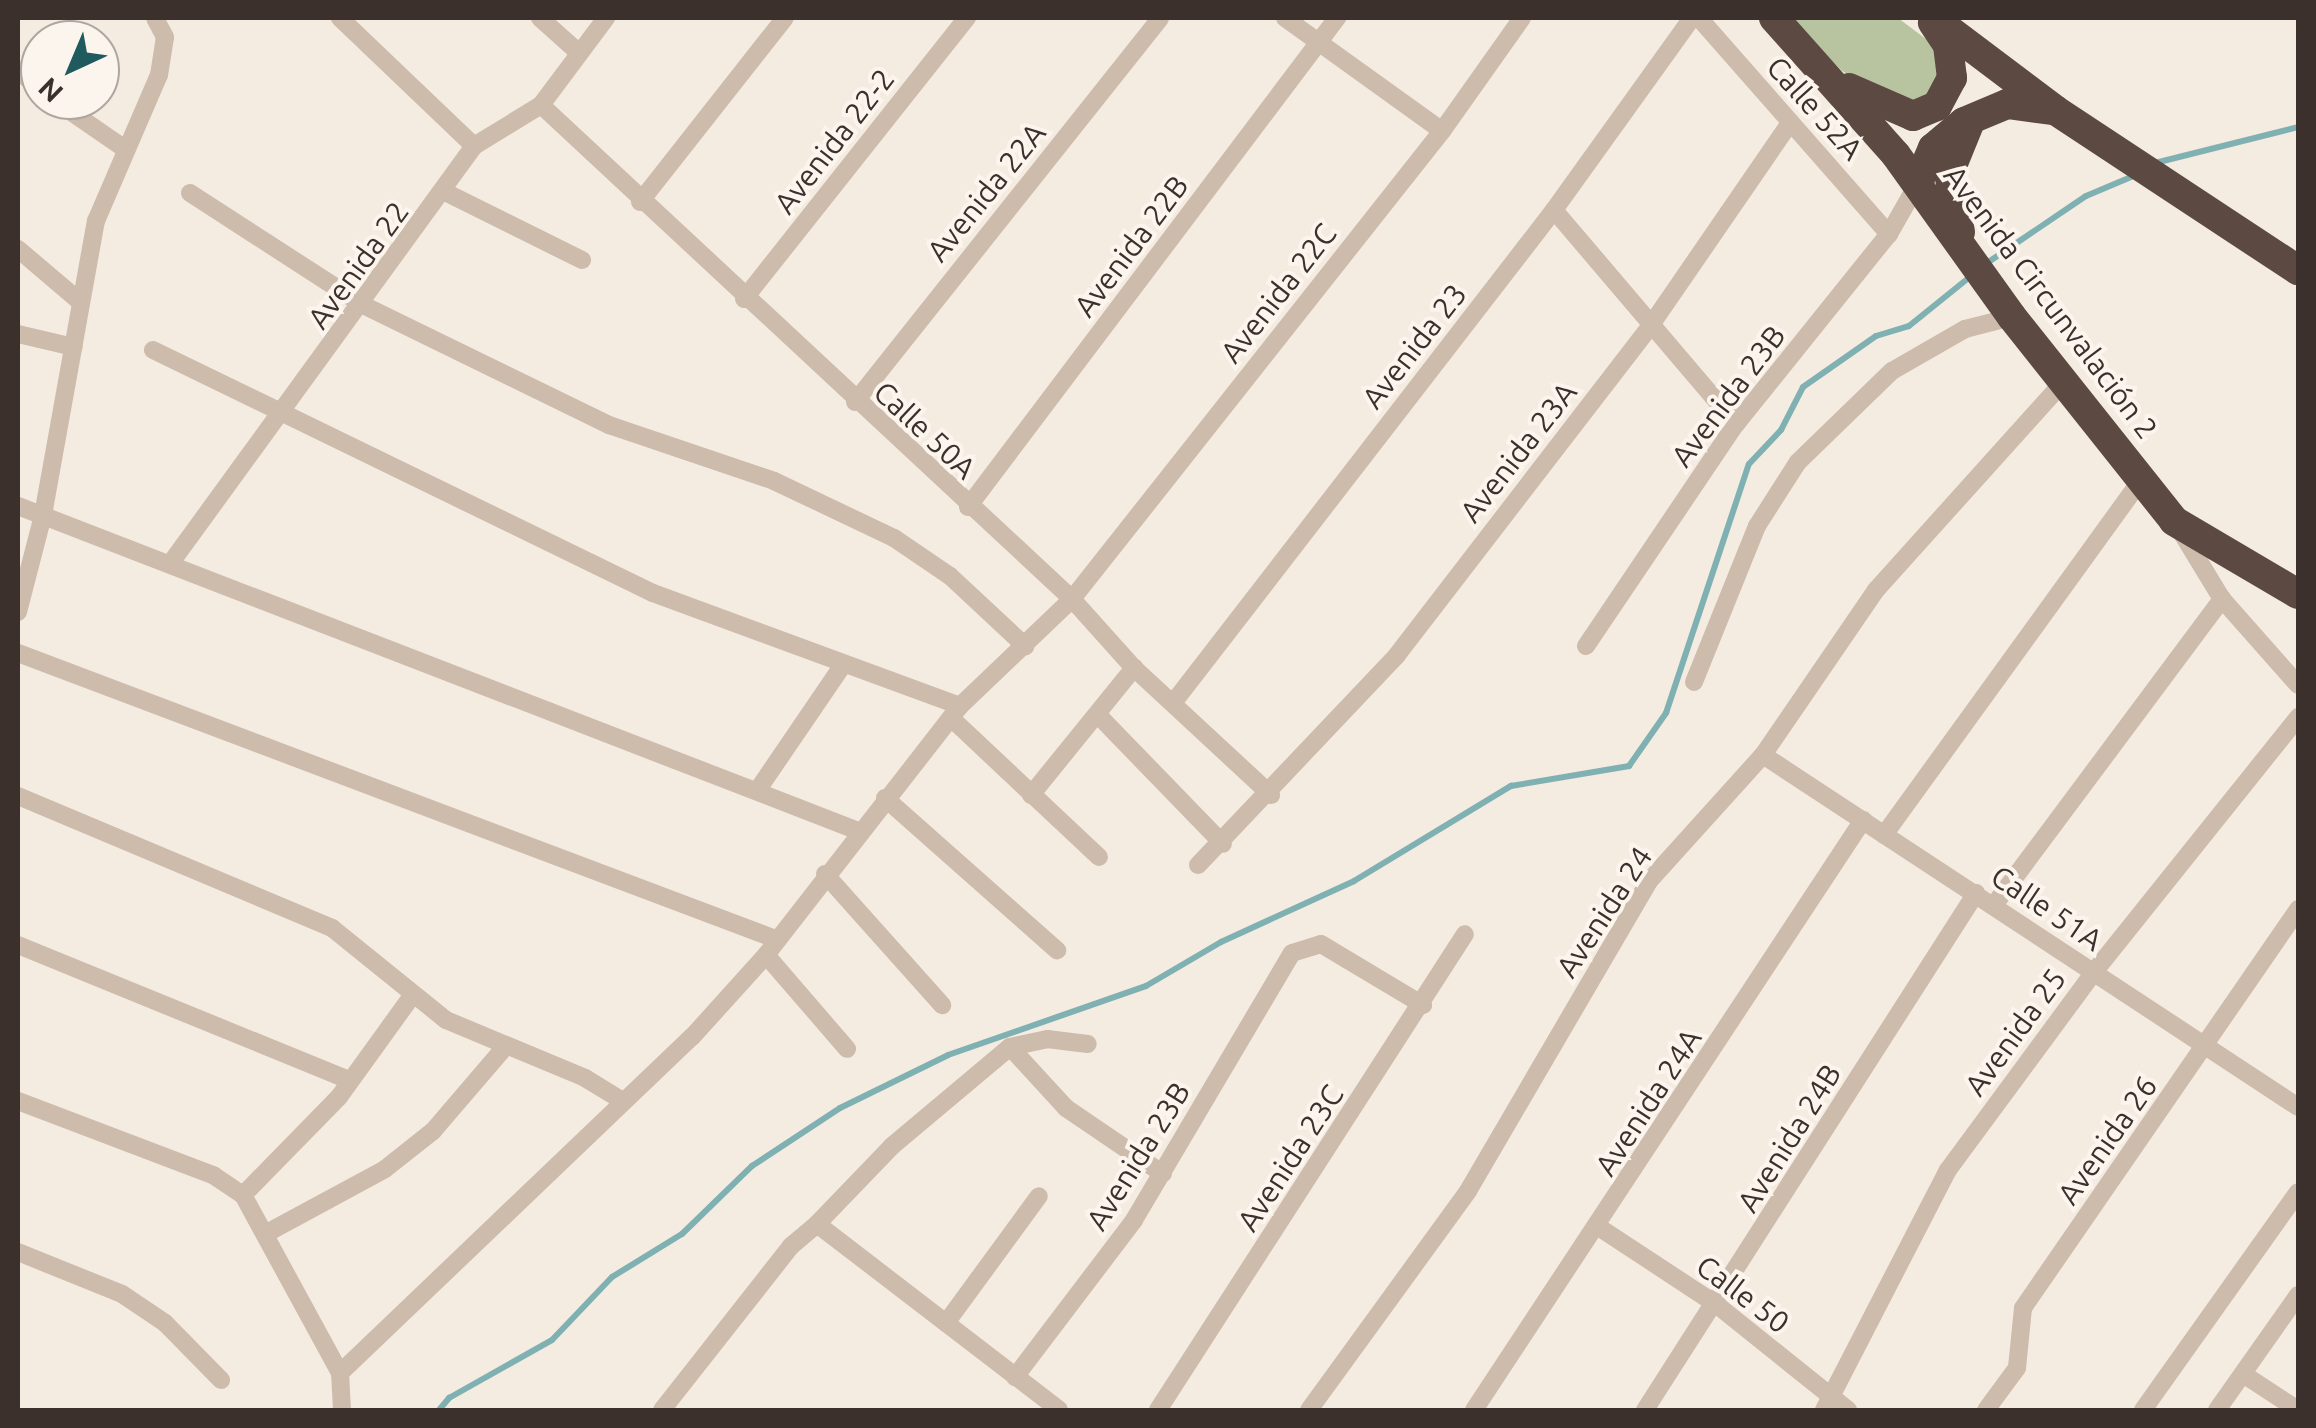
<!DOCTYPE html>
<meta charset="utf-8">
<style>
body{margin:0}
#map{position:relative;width:2316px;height:1428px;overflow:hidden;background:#f4ebe1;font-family:Ubuntu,sans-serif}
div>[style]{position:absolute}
.green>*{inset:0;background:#b8c4a0}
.stream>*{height:6px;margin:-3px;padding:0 3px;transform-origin:3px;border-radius:3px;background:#7fb0b2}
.street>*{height:18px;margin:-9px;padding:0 9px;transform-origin:9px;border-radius:9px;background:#cdbbac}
.highway>*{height:30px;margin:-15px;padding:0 15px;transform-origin:15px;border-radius:15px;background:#5c4a42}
span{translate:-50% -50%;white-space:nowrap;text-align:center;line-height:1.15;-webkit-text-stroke:8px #fbf5ee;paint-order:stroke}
.street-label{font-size:30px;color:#3b302b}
.frame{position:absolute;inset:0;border:20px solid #3b302b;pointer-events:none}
.north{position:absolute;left:20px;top:20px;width:100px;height:100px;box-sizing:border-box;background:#fbf5ee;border:2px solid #aea6a0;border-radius:50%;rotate:224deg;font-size:28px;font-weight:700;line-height:40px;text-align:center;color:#3b302b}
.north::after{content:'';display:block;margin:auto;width:35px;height:45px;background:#1f5a5e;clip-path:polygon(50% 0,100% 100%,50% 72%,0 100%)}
</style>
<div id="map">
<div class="green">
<i style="clip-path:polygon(1789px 18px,1898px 18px,1938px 48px,1943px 70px,1933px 94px,1914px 106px,1887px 102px,1841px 70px)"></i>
</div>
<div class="stream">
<i style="left:2155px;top:163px;width:147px;rotate:-14.1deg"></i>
<i style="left:1984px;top:265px;width:123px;rotate:-34.1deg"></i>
<i style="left:2086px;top:196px;width:54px;rotate:-22.8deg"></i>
<i style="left:439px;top:1410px;width:16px;rotate:-50deg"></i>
<i style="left:449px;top:1398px;width:118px;rotate:-29.4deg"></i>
<i style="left:552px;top:1340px;width:87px;rotate:-46.4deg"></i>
<i style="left:612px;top:1277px;width:82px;rotate:-31.6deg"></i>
<i style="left:682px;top:1234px;width:98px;rotate:-44.2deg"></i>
<i style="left:752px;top:1166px;width:105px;rotate:-33.4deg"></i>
<i style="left:840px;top:1108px;width:120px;rotate:-26.1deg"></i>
<i style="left:948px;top:1055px;width:210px;rotate:-19.2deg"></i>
<i style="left:1146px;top:986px;width:87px;rotate:-30.4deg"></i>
<i style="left:1221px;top:942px;width:146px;rotate:-24.6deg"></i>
<i style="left:1354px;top:881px;width:184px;rotate:-31.2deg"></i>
<i style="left:1511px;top:786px;width:120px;rotate:-9.6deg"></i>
<i style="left:1629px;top:766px;width:65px;rotate:-55.1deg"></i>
<i style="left:1666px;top:713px;width:262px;rotate:-71.6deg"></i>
<i style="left:1749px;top:464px;width:47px;rotate:-46.7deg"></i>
<i style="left:1781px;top:430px;width:48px;rotate:-62.9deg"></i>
<i style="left:1803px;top:387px;width:89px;rotate:-34.9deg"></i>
<i style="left:1876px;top:336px;width:34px;rotate:-17deg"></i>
<i style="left:1909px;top:326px;width:80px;rotate:-38.9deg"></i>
</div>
<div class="street">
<i style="left:340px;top:18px;width:185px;rotate:43.7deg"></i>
<i style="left:540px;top:18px;width:51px;rotate:41.8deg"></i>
<i style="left:1285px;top:18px;width:193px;rotate:35.7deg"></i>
<i style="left:1699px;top:18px;width:288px;rotate:48.7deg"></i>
<i style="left:18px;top:70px;width:30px;rotate:42deg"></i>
<i style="left:54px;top:100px;width:86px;rotate:34.6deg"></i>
<i style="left:541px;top:105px;width:725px;rotate:42.93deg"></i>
<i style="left:1072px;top:599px;width:93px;rotate:48.1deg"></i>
<i style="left:1134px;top:668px;width:187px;rotate:42.8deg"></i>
<i style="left:445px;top:192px;width:153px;rotate:26.4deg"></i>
<i style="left:190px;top:193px;width:206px;rotate:32.9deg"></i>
<i style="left:363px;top:305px;width:274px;rotate:26deg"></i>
<i style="left:609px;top:425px;width:174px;rotate:18.7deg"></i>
<i style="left:774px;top:481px;width:133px;rotate:25.4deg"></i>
<i style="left:894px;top:538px;width:68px;rotate:34.2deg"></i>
<i style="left:950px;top:576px;width:103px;rotate:43deg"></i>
<i style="left:640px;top:202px;width:234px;rotate:-51.8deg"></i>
<i style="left:1554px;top:210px;width:281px;rotate:49.6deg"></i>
<i style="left:18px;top:249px;width:79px;rotate:40.4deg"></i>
<i style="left:744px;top:299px;width:359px;rotate:-51.6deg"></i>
<i style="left:18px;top:334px;width:57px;rotate:13.1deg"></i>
<i style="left:153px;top:350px;width:556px;rotate:25.92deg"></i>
<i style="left:653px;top:593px;width:327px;rotate:20.2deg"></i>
<i style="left:855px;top:402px;width:490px;rotate:-51.5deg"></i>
<i style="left:18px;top:506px;width:904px;rotate:21.14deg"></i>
<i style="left:968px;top:507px;width:613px;rotate:-52.96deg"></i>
<i style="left:2180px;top:530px;width:81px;rotate:58.7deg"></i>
<i style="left:2222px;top:599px;width:115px;rotate:48.5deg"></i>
<i style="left:170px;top:564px;width:517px;rotate:-53.97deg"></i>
<i style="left:474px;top:146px;width:79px;rotate:-31.5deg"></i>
<i style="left:541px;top:105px;width:109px;rotate:-53.2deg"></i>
<i style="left:18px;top:612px;width:100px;rotate:-75.5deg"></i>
<i style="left:43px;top:515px;width:299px;rotate:-79.8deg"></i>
<i style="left:96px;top:221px;width:159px;rotate:-66.7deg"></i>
<i style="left:159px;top:75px;width:38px;rotate:-81deg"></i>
<i style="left:165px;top:37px;width:21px;rotate:-118deg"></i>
<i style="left:1586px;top:646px;width:268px;rotate:-56deg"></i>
<i style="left:1736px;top:424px;width:244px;rotate:-51.2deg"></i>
<i style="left:1889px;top:234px;width:59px;rotate:-60.4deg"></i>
<i style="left:18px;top:653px;width:812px;rotate:20.69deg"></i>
<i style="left:1694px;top:682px;width:168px;rotate:-68deg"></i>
<i style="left:1757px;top:526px;width:76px;rotate:-57.4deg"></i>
<i style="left:1798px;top:462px;width:131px;rotate:-44.1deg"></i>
<i style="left:1892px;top:371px;width:84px;rotate:-29.9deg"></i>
<i style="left:1965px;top:329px;width:49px;rotate:-14.3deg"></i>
<i style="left:1173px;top:703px;width:623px;rotate:-52.3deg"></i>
<i style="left:1554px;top:210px;width:236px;rotate:-54.3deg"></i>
<i style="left:1099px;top:716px;width:178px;rotate:45.9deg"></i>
<i style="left:951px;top:718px;width:203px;rotate:43.2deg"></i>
<i style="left:1763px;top:755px;width:640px;rotate:33.34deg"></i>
<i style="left:759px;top:788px;width:149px;rotate:-55.7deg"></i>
<i style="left:1031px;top:795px;width:164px;rotate:-51deg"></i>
<i style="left:18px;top:796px;width:341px;rotate:22.8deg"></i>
<i style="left:332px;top:928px;width:146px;rotate:38.9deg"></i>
<i style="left:446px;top:1020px;width:151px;rotate:22.6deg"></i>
<i style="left:585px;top:1078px;width:42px;rotate:31.4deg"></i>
<i style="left:885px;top:798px;width:230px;rotate:41.5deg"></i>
<i style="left:1884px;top:835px;width:438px;rotate:-54.1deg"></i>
<i style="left:1198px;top:865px;width:289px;rotate:-46.5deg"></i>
<i style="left:1397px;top:655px;width:416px;rotate:-52.4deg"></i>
<i style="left:1651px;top:325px;width:242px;rotate:-55.5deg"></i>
<i style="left:825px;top:874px;width:176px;rotate:48.2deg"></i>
<i style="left:1994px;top:905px;width:382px;rotate:-53.3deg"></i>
<i style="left:18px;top:945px;width:357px;rotate:22.2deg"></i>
<i style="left:766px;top:955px;width:124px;rotate:49.2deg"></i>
<i style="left:1010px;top:1047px;width:83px;rotate:47.4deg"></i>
<i style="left:1066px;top:1108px;width:117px;rotate:34.2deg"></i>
<i style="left:18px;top:1101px;width:209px;rotate:20.8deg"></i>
<i style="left:213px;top:1175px;width:36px;rotate:34deg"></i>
<i style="left:243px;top:1195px;width:203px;rotate:61.4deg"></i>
<i style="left:243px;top:1195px;width:137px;rotate:-45.6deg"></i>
<i style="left:339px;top:1097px;width:123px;rotate:-54.2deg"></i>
<i style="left:817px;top:1224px;width:108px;rotate:-46.1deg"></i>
<i style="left:892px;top:1146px;width:154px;rotate:-40deg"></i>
<i style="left:1010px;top:1047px;width:38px;rotate:-12deg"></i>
<i style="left:1047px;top:1039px;width:41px;rotate:7deg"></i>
<i style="left:1600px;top:1228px;width:140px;rotate:33.3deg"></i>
<i style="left:1717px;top:1305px;width:168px;rotate:38.7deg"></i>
<i style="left:265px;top:1234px;width:136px;rotate:-28.4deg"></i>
<i style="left:385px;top:1169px;width:61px;rotate:-38.4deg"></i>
<i style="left:433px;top:1131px;width:111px;rotate:-49.4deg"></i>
<i style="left:18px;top:1252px;width:112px;rotate:22deg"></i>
<i style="left:122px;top:1294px;width:52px;rotate:34deg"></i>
<i style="left:165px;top:1323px;width:80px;rotate:45.5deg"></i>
<i style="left:946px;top:1323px;width:157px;rotate:-53.8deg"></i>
<i style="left:2243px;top:1374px;width:66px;rotate:33.2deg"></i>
<i style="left:1015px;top:1377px;width:197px;rotate:-52.8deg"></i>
<i style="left:1134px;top:1220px;width:310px;rotate:-59.4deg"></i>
<i style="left:1292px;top:953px;width:30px;rotate:-17deg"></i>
<i style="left:1321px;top:944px;width:119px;rotate:30.9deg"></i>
<i style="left:342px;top:1410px;width:37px;rotate:-93deg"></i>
<i style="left:340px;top:1373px;width:487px;rotate:-43.7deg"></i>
<i style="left:692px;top:1037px;width:110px;rotate:-47.9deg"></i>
<i style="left:766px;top:955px;width:316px;rotate:-52.1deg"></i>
<i style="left:960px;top:706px;width:155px;rotate:-43.7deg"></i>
<i style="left:1072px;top:599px;width:597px;rotate:-51.67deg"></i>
<i style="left:1442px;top:131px;width:138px;rotate:-54.7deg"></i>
<i style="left:662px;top:1410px;width:209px;rotate:-51.8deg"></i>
<i style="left:791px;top:1246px;width:34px;rotate:-40deg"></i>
<i style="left:817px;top:1224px;width:305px;rotate:37.5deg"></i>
<i style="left:1158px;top:1410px;width:566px;rotate:-57.18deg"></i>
<i style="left:1309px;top:1410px;width:271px;rotate:-54deg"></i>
<i style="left:1468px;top:1191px;width:360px;rotate:-59.7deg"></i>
<i style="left:1650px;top:880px;width:169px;rotate:-47.9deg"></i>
<i style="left:1763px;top:755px;width:200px;rotate:-55.6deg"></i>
<i style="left:1876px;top:590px;width:280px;rotate:-48deg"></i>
<i style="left:1474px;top:1410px;width:707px;rotate:-56.6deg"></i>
<i style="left:1645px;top:1410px;width:614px;rotate:-57.37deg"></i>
<i style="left:1824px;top:1410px;width:270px;rotate:-62.7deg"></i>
<i style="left:1948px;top:1170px;width:246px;rotate:-53.6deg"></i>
<i style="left:2094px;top:972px;width:327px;rotate:-51.3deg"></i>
<i style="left:1986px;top:1410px;width:52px;rotate:-53.6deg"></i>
<i style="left:2017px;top:1368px;width:60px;rotate:-84.3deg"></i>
<i style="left:2023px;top:1308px;width:485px;rotate:-55.4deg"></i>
<i style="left:2143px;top:1410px;width:267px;rotate:-54.6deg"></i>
<i style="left:2217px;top:1410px;width:141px;rotate:-54.8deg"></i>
</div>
<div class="highway">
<i style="left:1774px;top:18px;width:183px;rotate:48.3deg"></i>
<i style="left:1896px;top:155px;width:199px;rotate:54.4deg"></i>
<i style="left:2012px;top:317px;width:260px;rotate:51.5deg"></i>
<i style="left:2174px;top:521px;width:144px;rotate:30.5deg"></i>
<i style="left:1933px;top:18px;width:153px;rotate:37deg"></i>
<i style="left:2055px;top:110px;width:291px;rotate:33.4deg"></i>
<i style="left:1849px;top:88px;width:70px;rotate:23.6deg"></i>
<i style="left:1913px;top:116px;width:26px;rotate:-23deg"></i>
<i style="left:1937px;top:106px;width:32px;rotate:-62deg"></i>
<i style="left:1952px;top:78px;width:33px;rotate:-97deg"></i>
<i style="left:1948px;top:45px;width:27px;rotate:-124deg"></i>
<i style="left:1918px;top:183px;width:38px;rotate:-67deg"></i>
<i style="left:1933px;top:148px;width:40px;rotate:-40deg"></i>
<i style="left:1964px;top:122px;width:47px;rotate:-22.7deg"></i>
<i style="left:2007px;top:104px;width:45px;rotate:7.6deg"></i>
<i style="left:1960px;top:232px;width:60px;rotate:-100.6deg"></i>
<i style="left:1949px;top:173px;width:53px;rotate:-67.8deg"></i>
</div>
<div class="street-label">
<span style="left:1815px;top:108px;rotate:48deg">Calle 52A</span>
<span style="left:834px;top:141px;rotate:-52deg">Avenida 22-2</span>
<span style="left:986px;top:192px;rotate:-51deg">Avenida 22A</span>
<span style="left:1131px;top:246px;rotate:-53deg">Avenida 22B</span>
<span style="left:358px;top:265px;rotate:-54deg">Avenida 22</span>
<span style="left:1278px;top:293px;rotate:-52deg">Avenida 22C</span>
<span style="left:2051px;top:302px;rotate:53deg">Avenida Circunvalación 2</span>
<span style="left:1414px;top:346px;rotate:-52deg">Avenida 23</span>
<span style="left:1728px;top:396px;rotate:-53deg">Avenida 23B</span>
<span style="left:925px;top:430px;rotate:43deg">Calle 50A</span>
<span style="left:1518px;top:452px;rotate:-52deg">Avenida 23A</span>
<span style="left:2047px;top:908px;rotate:34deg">Calle 51A</span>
<span style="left:1604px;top:912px;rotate:-57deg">Avenida 24</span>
<span style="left:2015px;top:1032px;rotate:-54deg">Avenida 25</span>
<span style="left:1648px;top:1102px;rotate:-57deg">Avenida 24A</span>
<span style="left:1789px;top:1138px;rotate:-58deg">Avenida 24B</span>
<span style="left:2107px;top:1140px;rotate:-55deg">Avenida 26</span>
<span style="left:1138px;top:1156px;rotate:-58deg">Avenida 23B</span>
<span style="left:1290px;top:1158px;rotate:-57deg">Avenida 23C</span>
<span style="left:1743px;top:1294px;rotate:37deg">Calle 50</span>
</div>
<div class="frame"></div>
<div class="north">N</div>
</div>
